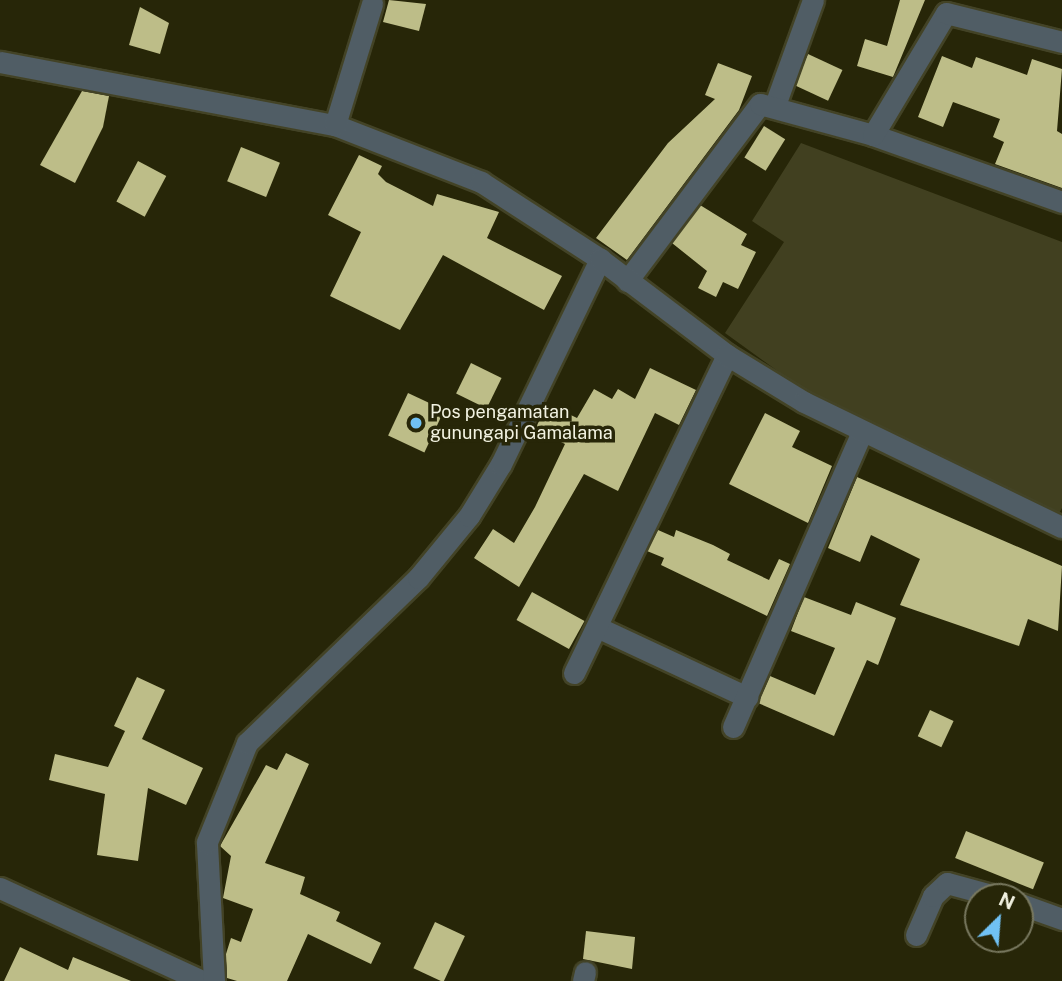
<!DOCTYPE html>
<style>
body{margin:0}
#map{position:relative;width:1062px;height:981px;overflow:hidden;background:#272608;font-family:"Public Sans",sans-serif}
div>[style]{position:absolute}
.green>*{inset:0;background:#414020}
.building>*{inset:0;background:#bdbd88;transform-origin:0 0}
.roads{filter:drop-shadow(2px 0 #434326) drop-shadow(-2px 0 #434326) drop-shadow(0 2px #434326) drop-shadow(0 -2px #434326)}
.minor>*{height:21px;margin:-10.5px;padding:0 10.5px;transform-origin:10.5px;border-radius:10.5px;background:#505d65}
.dots>*{width:19px;height:19px;translate:-50% -50%;box-sizing:border-box;border:4px solid #272608;border-radius:50%}
span{translate:-50% -50%;white-space:nowrap;text-align:center;line-height:1.15;-webkit-text-stroke:7px #272608;paint-order:stroke}
.poi-label{font-size:18px;color:#f2f2e1}
.left{translate:0 -50%;text-align:left}
.north{position:absolute;left:964px;top:883px;width:70px;height:70px;box-sizing:border-box;background:#272608;border:2px solid #78785f;border-radius:50%;rotate:25deg;font-size:19px;font-weight:700;line-height:28px;text-align:center;color:#f2f2e1}
.north::after{content:'';display:block;margin:auto;width:24px;height:32px;background:#70c1f4;clip-path:polygon(50% 0,100% 100%,50% 72%,0 100%)}
</style>
<div id="map">
<div class="green">
<i style="clip-path:polygon(801px 143px,1062px 242px,1062px 508px,1053px 525px,816px 399px,725px 333px,784px 242px,752px 221px)"></i>
</div>
<div class="building">
<i style="clip-path:polygon(389px 0,426px 4px,419px 31px,383px 22px)"></i>
<i style="clip-path:polygon(900px 0,925px 0,893px 77px,857px 66px,865px 39px,887px 46px)"></i>
<i style="clip-path:polygon(140px 7px,169px 23px,160px 54px,129px 45px)"></i>
<i style="left:808px;top:54px;width:38px;height:34px;rotate:25deg"></i>
<i style="clip-path:polygon(942px 56px,972px 68px,976px 57px,1027px 75px,1032px 59px,1062px 69px,1057px 131px,1062px 134px,1062px 188px,995px 164px,1004px 142px,993px 137px,1000px 119px,953px 102px,943px 127px,918px 117px)"></i>
<i style="clip-path:polygon(718px 63px,752px 76px,739px 110px,627px 260px,596px 238px,668px 143px,715px 99px,705px 95px)"></i>
<i style="clip-path:polygon(82px 91px,109px 96px,103px 127px,75px 183px,40px 165px)"></i>
<i style="left:764px;top:126px;width:25px;height:37px;rotate:32deg"></i>
<i style="left:241px;top:147px;width:42px;height:37px;rotate:22deg"></i>
<i style="clip-path:polygon(359px 155px,382px 166px,378px 174px,386px 182px,433px 206px,437px 194px,499px 212px,487px 238px,562px 276px,544px 310px,443px 255px,400px 330px,330px 296px,361px 232px,328px 215px)"></i>
<i style="left:138px;top:161px;width:32px;height:46px;rotate:28deg"></i>
<i style="clip-path:polygon(700px 205px,747px 234px,741px 245px,756px 252px,738px 289px,723px 282px,716px 297px,698px 288px,707px 271px,672px 243px)"></i>
<i style="left:471px;top:363px;width:34px;height:34px;rotate:26deg"></i>
<i style="clip-path:polygon(650px 368px,696px 390px,679px 425px,655px 413px,618px 491px,584px 474px,519px 587px,474px 558px,493px 529px,514px 543px,535px 507px,565px 444px,535px 429px,548px 404px,577px 418px,594px 389px,612px 399px,618px 389px,635px 399px)"></i>
<i style="left:408px;top:393px;width:40px;height:47px;rotate:25deg"></i>
<i style="clip-path:polygon(765px 413px,800px 431px,792px 447px,832px 466px,808px 523px,729px 484px)"></i>
<i style="clip-path:polygon(857px 477px,1062px 566px,1058px 631px,1028px 619px,1019px 646px,900px 605px,920px 559px,871px 535px,860px 562px,828px 548px)"></i>
<i style="clip-path:polygon(658px 530px,674px 537px,676px 530px,713px 545px,730px 554px,727px 560px,769px 580px,779px 559px,790px 564px,767px 616px,661px 565px,664px 558px,647px 551px)"></i>
<i style="left:532px;top:592px;width:60px;height:32px;rotate:29deg"></i>
<i style="clip-path:polygon(804px 597px,851px 615px,856px 602px,896px 618px,878px 665px,867px 660px,834px 736px,758px 703px,770px 676px,815px 695px,835px 648px,791px 631px)"></i>
<i style="clip-path:polygon(137px 677px,165px 690px,142px 739px,203px 768px,186px 805px,148px 788px,138px 861px,97px 855px,105px 794px,49px 780px,55px 754px,108px 767px,125px 731px,114px 726px)"></i>
<i style="left:930px;top:710px;width:26px;height:29px;rotate:25deg"></i>
<i style="clip-path:polygon(286px 753px,309px 764px,265px 863px,305px 877px,300px 894px,340px 912px,336px 921px,381px 943px,371px 964px,308px 934px,287px 981px,237px 981px,227px 978px,226px 954px,231px 938px,241px 942px,253px 909px,223px 898px,231px 856px,220px 846px,266px 765px,277px 770px)"></i>
<i style="left:966px;top:831px;width:84px;height:29px;rotate:22deg"></i>
<i style="left:435px;top:922px;width:33px;height:51px;rotate:25deg"></i>
<i style="clip-path:polygon(586px 931px,635px 937px,632px 969px,583px 959px)"></i>
<i style="clip-path:polygon(20px 947px,68px 970px,73px 957px,131px 981px,4px 981px)"></i>
</div>
<div class="roads">
<div class="minor">
<i style="left:0;top:62px;width:341px;rotate:10.7deg"></i>
<i style="left:335px;top:125px;width:157px;rotate:21.3deg"></i>
<i style="left:481px;top:182px;width:142px;rotate:32.9deg"></i>
<i style="left:775px;top:105px;width:112px;rotate:-70.1deg"></i>
<i style="left:335px;top:125px;width:127px;rotate:-73deg"></i>
<i style="left:873px;top:135px;width:201px;rotate:19.5deg"></i>
<i style="left:627px;top:281px;width:221px;rotate:-53.1deg"></i>
<i style="left:760px;top:104px;width:117px;rotate:15.3deg"></i>
<i style="left:873px;top:135px;width:142px;rotate:-59.1deg"></i>
<i style="left:946px;top:13px;width:120px;rotate:14deg"></i>
<i style="left:597px;top:627px;width:166px;rotate:25deg"></i>
<i style="left:574px;top:673px;width:353px;rotate:-64.3deg"></i>
<i style="left:733px;top:727px;width:320px;rotate:-66.4deg"></i>
<i style="left:0;top:888px;width:222px;rotate:24.7deg"></i>
<i style="left:1020px;top:904px;width:45px;rotate:19.7deg"></i>
<i style="left:916px;top:935px;width:43px;rotate:-66.4deg"></i>
<i style="left:933px;top:896px;width:19px;rotate:-43deg"></i>
<i style="left:947px;top:883px;width:54px;rotate:15.1deg"></i>
<i style="left:214px;top:981px;width:139px;rotate:-92.9deg"></i>
<i style="left:207px;top:842px;width:107px;rotate:-68deg"></i>
<i style="left:247px;top:743px;width:238px;rotate:-44deg"></i>
<i style="left:418px;top:578px;width:80px;rotate:-50.6deg"></i>
<i style="left:469px;top:516px;width:61px;rotate:-58.4deg"></i>
<i style="left:501px;top:464px;width:228px;rotate:-64.2deg"></i>
<i style="left:600px;top:259px;width:159px;rotate:37.1deg"></i>
<i style="left:727px;top:355px;width:90px;rotate:31.4deg"></i>
<i style="left:804px;top:402px;width:287px;rotate:25.9deg"></i>
<i style="left:583px;top:981px;width:9px;rotate:-77deg"></i>
</div>
</div>
<div class="dots">
<i style="left:416px;top:423px;background:#70c1f4"></i>
</div>
<div class="poi-label">
<span class="left" style="left:430px;top:423px">Pos pengamatan<br>gunungapi Gamalama</span>
</div>
<div class="north">N</div>
</div>
